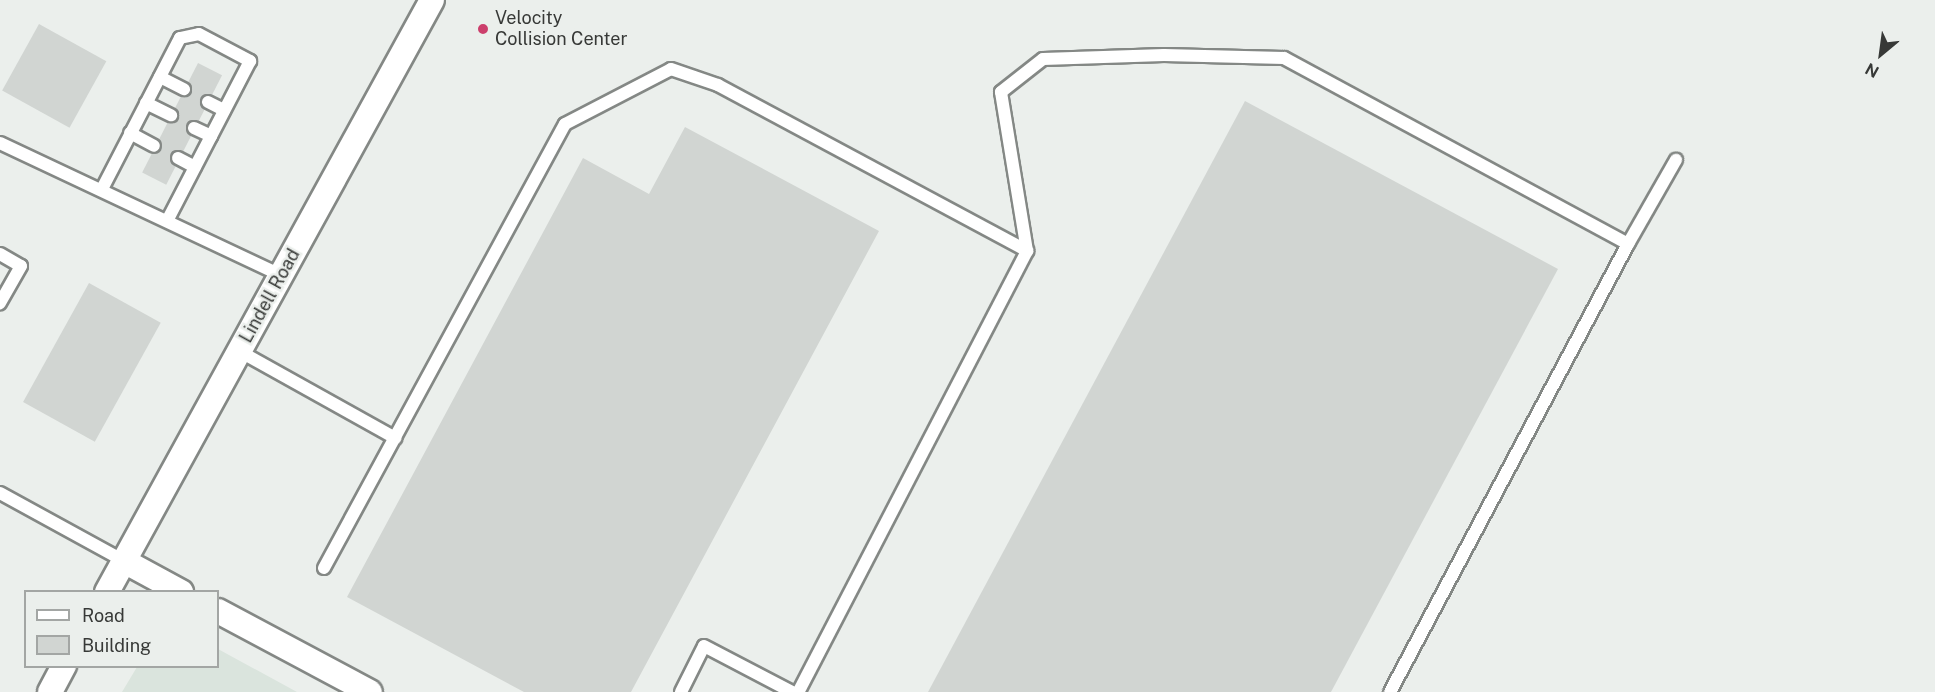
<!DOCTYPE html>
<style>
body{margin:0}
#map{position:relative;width:1935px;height:692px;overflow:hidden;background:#ebefec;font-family:"Public Sans",sans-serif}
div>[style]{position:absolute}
.built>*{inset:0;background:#dae4dd}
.building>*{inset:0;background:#d1d5d2;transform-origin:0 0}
.roads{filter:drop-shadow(2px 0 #848885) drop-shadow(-2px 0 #848885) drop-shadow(0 2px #848885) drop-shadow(0 -2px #848885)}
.lane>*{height:12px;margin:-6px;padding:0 6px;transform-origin:6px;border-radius:6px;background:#fff}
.street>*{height:24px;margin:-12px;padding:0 12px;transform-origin:12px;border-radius:12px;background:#fff}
.dots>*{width:16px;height:16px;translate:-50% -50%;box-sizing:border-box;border:3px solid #ebefec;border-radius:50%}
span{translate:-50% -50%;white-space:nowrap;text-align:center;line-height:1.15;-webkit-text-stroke:5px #ebefec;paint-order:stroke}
.poi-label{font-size:18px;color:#373937}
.left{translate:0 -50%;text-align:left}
.street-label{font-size:18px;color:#373937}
.legend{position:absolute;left:24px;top:590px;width:195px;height:78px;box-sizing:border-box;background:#ebefec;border:2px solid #a3a6a4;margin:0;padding:8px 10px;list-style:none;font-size:18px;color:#373937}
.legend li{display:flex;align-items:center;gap:12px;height:30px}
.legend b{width:30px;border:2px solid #a3a6a4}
.north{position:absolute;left:1851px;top:24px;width:60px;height:60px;-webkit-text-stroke:4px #ebefec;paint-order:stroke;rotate:209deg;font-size:16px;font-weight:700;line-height:24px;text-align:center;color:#373937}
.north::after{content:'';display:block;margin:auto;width:21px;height:27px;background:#373937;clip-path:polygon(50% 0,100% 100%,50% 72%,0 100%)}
</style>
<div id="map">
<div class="built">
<i style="clip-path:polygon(218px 649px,297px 692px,122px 692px,137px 667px,218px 666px)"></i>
</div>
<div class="building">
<i style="left:39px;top:24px;width:77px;height:76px;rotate:29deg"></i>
<i style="left:198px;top:63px;width:27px;height:123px;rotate:27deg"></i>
<i style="clip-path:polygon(1245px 101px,1558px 269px,1331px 692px,928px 692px)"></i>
<i style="clip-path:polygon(685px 127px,879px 231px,631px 692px,524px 692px,347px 597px,583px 158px,649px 194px)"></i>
<i style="left:89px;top:283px;width:82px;height:136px;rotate:29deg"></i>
</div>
<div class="roads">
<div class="lane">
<i style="left:160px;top:77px;width:27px;rotate:27deg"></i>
<i style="left:208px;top:102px;width:18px;rotate:27deg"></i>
<i style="left:146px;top:103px;width:28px;rotate:26deg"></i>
<i style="left:194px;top:128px;width:19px;rotate:25deg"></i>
<i style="left:130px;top:133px;width:27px;rotate:28deg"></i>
<i style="left:0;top:143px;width:310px;rotate:25.2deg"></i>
<i style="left:178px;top:158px;width:19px;rotate:28deg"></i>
<i style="left:102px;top:189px;width:170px;rotate:-62.7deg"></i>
<i style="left:180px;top:38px;width:19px;rotate:-12deg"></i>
<i style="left:199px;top:34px;width:58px;rotate:27.9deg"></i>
<i style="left:250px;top:61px;width:178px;rotate:117.4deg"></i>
<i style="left:1628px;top:244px;width:97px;rotate:-60.3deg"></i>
<i style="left:1027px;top:251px;width:161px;rotate:-99.3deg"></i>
<i style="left:1001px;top:92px;width:53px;rotate:-38.2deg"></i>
<i style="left:1043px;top:59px;width:121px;rotate:-1.9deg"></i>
<i style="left:1164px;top:55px;width:120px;rotate:1.4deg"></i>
<i style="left:1284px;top:58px;width:391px;rotate:28.4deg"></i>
<i style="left:1628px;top:244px;width:507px;rotate:117.98deg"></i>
<i style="left:0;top:254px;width:24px;rotate:30deg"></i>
<i style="left:21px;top:266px;width:43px;rotate:119.6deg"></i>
<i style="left:239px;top:351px;width:179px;rotate:29.1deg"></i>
<i style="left:0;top:493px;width:141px;rotate:28.7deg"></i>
<i style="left:324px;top:568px;width:505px;rotate:-61.51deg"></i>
<i style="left:565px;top:124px;width:119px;rotate:-27.4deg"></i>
<i style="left:671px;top:69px;width:50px;rotate:18.8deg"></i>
<i style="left:718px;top:85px;width:351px;rotate:28.2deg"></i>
<i style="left:1027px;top:251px;width:497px;rotate:117.4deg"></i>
<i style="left:681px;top:692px;width:51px;rotate:-63.4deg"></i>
<i style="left:704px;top:646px;width:99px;rotate:27.6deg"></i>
</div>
<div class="street">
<i style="left:124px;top:561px;width:65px;rotate:28.5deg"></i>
<i style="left:107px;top:592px;width:675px;rotate:-61.23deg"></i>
<i style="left:218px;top:611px;width:172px;rotate:28.1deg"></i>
<i style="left:50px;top:692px;width:30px;rotate:-62deg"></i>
</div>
</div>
<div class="dots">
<i style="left:483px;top:29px;background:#cc3f6c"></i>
</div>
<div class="poi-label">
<span class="left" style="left:495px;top:29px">Velocity<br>Collision Center</span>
</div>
<div class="street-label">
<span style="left:270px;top:296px;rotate:-61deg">Lindell Road</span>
</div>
<ul class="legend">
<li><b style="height:8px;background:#fff"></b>Road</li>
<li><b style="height:16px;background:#d1d5d2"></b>Building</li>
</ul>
<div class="north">N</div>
</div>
